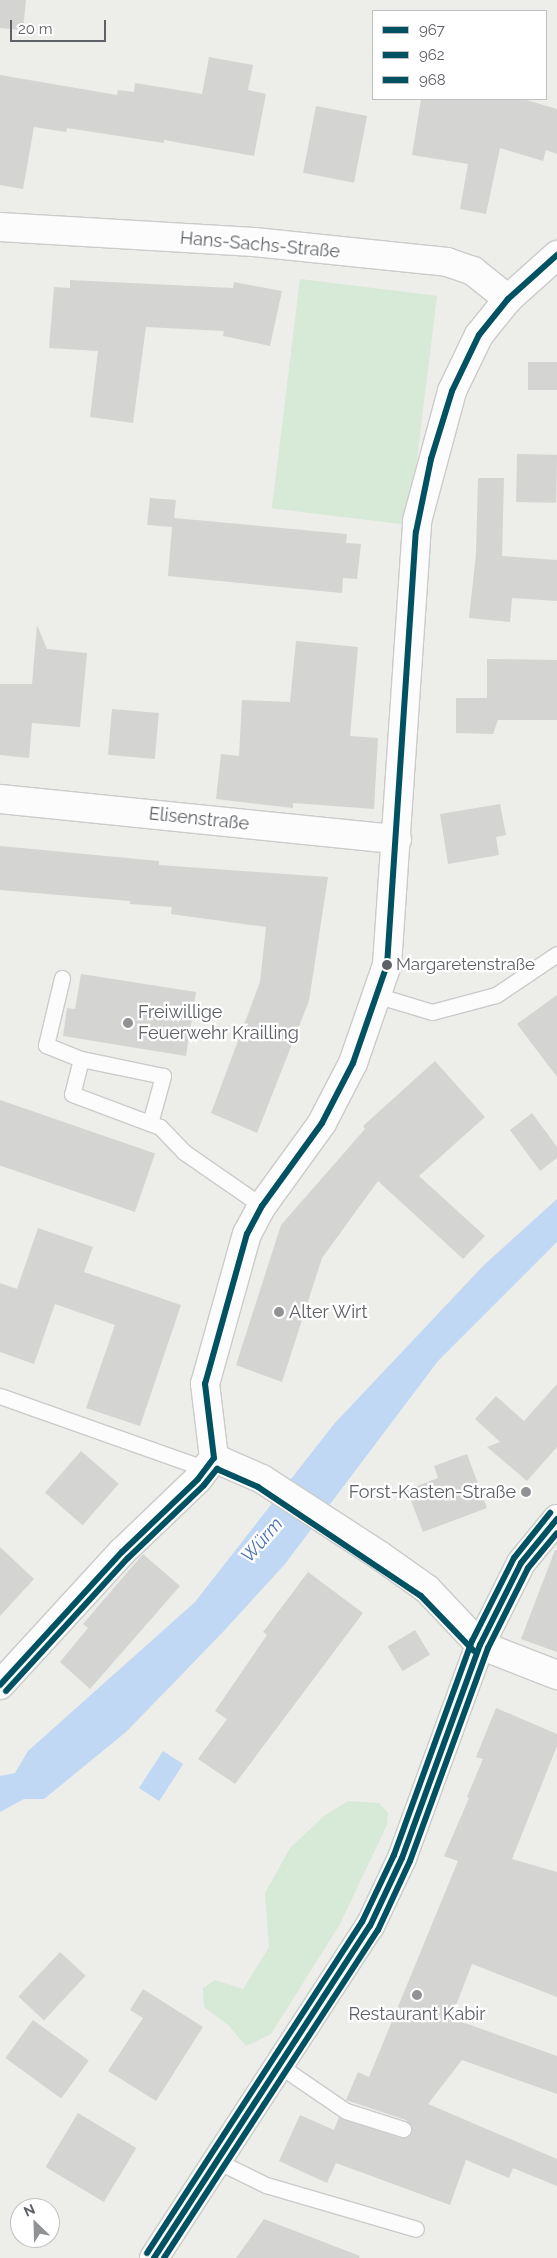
<!DOCTYPE html>
<meta charset="utf-8">
<style>
body{margin:0}
#map{position:relative;width:557px;height:2258px;overflow:hidden;background:#edede9;font-family:Raleway,sans-serif}
div>[style]{position:absolute}
.green>*{inset:0;background:#d7e9d7;transform-origin:0 0}
.water>*{inset:0;background:#c0d8f4;transform-origin:0 0}
.building>*{inset:0;background:#d4d4d2;transform-origin:0 0}
.roads{filter:drop-shadow(1px 0 #cacbca) drop-shadow(-1px 0 #cacbca) drop-shadow(0 1px #cacbca) drop-shadow(0 -1px #cacbca)}
.service>*{height:15px;margin:-7.5px;padding:0 7.5px;transform-origin:7.5px;border-radius:7.5px;background:#fcfcfc}
.minor>*{height:28px;margin:-14px;padding:0 14px;transform-origin:14px;border-radius:14px;background:#fcfcfc}
.tertiary>*{height:28px;margin:-14px;padding:0 14px;transform-origin:14px;border-radius:14px;background:#fcfcfc}
.secondary>*{height:28px;margin:-14px;padding:0 14px;transform-origin:14px;border-radius:14px;background:#fcfcfc}
.bus-1>*{height:6px;margin:-3px;padding:0 3px;transform-origin:3px;border-radius:3px;background:#005262}
.bus-2>*{height:6px;margin:-3px;padding:0 3px;transform-origin:3px;border-radius:3px;background:#005262}
.bus-3>*{height:6px;margin:-3px;padding:0 3px;transform-origin:3px;border-radius:3px;background:#005262}
.bus-4>*{height:6px;margin:-3px;padding:0 3px;transform-origin:3px;border-radius:3px;background:#005262}
.dots>*{width:14px;height:14px;translate:-50% -50%;box-sizing:border-box;border:2px solid #fff;border-radius:50%}
span{translate:-50% -50%;white-space:nowrap;text-align:center;line-height:1.15;-webkit-text-stroke:4.5px #fff;paint-order:stroke}
.bus-label{font-size:17px;color:#5e6166}
.left{translate:0 -50%;text-align:left}
.street-label{font-size:18px;color:#5e6166}
.poi-label{font-size:18px;color:#5e6166}
.right{translate:-100% -50%;text-align:right}
.water-label{font-size:19px;color:#4d73b3;font-style:italic}
.legend{position:absolute;left:372px;top:10px;width:175px;height:90px;box-sizing:border-box;background:#fff;border:1px solid #bfc0c2;margin:0;padding:6px 9px;list-style:none;font-size:15px;color:#5e6166}
.legend li{display:flex;align-items:center;gap:10px;height:25px}
.legend b{width:25px;border:1px solid #bfc0c2}
.north{position:absolute;left:10px;top:2198px;width:50px;height:50px;box-sizing:border-box;background:#fff;border:1px solid #bfc0c2;border-radius:50%;rotate:336deg;font-size:14px;font-weight:700;line-height:20px;text-align:center;color:#5e6166}
.north::after{content:'';display:block;margin:auto;width:18px;height:22px;background:#909294;clip-path:polygon(50% 0,100% 100%,50% 72%,0 100%)}
.scale{position:absolute;left:10px;top:20px;width:96px;height:22px;box-sizing:border-box;border:2px solid #5e6166;border-top:0;padding-left:6px;font-size:15px;line-height:18px;white-space:nowrap;color:#5e6166;-webkit-text-stroke:4px #fff;paint-order:stroke}
</style>
<div id="map">
<div class="green">
<i style="left:300px;top:279px;width:138px;height:231px;rotate:7deg"></i>
<i style="clip-path:polygon(348px 1801px,379px 1803px,388px 1813px,387px 1825px,340px 1924px,271px 2034px,246px 2046px,228px 2025px,204px 2007px,203px 1988px,215px 1980px,243px 1989px,269px 1947px,265px 1893px,290px 1848px,324px 1816px)"></i>
</div>
<div class="water">
<i style="clip-path:polygon(557px 1199px,557px 1242px,438px 1361px,285px 1564px,222px 1633px,126px 1732px,44px 1799px,24px 1799px,0 1812px,0 1776px,15px 1773px,28px 1751px,195px 1602px,334px 1424px,484px 1265px)"></i>
<i style="left:163px;top:1751px;width:24px;height:44px;rotate:33deg"></i>
</div>
<div class="building">
<i style="clip-path:polygon(0 0,26px 0,23px 30px,0 28px)"></i>
<i style="clip-path:polygon(209px 57px,253px 65px,248px 90px,266px 94px,254px 156px,164px 140px,164px 143px,67px 128px,66px 132px,34px 127px,23px 189px,0 185px,0 75px,117px 95px,118px 90px,134px 92px,135px 83px,202px 94px)"></i>
<i style="clip-path:polygon(421px 99px,523px 99px,557px 109px,557px 154px,546px 150px,543px 161px,500px 148px,486px 214px,460px 209px,468px 164px,412px 155px)"></i>
<i style="left:316px;top:106px;width:52px;height:68px;rotate:11deg"></i>
<i style="clip-path:polygon(70px 280px,233px 288px,234px 282px,282px 291px,270px 346px,223px 336px,224px 331px,146px 327px,133px 423px,90px 417px,98px 351px,49px 348px,54px 287px,70px 288px)"></i>
<i style="left:528px;top:362px;width:29px;height:28px"></i>
<i style="left:517px;top:454px;width:40px;height:48px;rotate:1deg"></i>
<i style="clip-path:polygon(478px 478px,504px 478px,502px 556px,557px 560px,557px 601px,512px 598px,510px 622px,469px 618px,476px 554px)"></i>
<i style="clip-path:polygon(150px 498px,176px 500px,174px 518px,347px 534px,346px 543px,361px 544px,357px 579px,343px 578px,342px 593px,168px 576px,172px 527px,147px 525px)"></i>
<i style="clip-path:polygon(37px 625px,47px 649px,87px 653px,80px 727px,32px 723px,29px 758px,0 755px,0 684px,32px 684px)"></i>
<i style="clip-path:polygon(296px 641px,358px 647px,350px 736px,378px 738px,374px 809px,293px 803px,293px 808px,216px 799px,221px 754px,239px 756px,242px 700px,290px 702px)"></i>
<i style="clip-path:polygon(487px 659px,557px 660px,557px 720px,498px 720px,493px 734px,456px 733px,456px 698px,487px 698px)"></i>
<i style="left:112px;top:709px;width:47px;height:46px;rotate:5deg"></i>
<i style="clip-path:polygon(500px 804px,506px 835px,496px 837px,499px 855px,448px 864px,440px 814px)"></i>
<i style="clip-path:polygon(0 846px,159px 861px,159px 865px,328px 877px,309px 1001px,257px 1133px,211px 1113px,260px 982px,266px 927px,171px 914px,172px 907px,130px 904px,130px 901px,0 890px)"></i>
<i style="clip-path:polygon(81px 974px,196px 992px,186px 1056px,63px 1036px,67px 1008px,75px 1009px)"></i>
<i style="clip-path:polygon(557px 995px,557px 1077px,517px 1024px)"></i>
<i style="clip-path:polygon(435px 1061px,485px 1117px,419px 1176px,485px 1236px,463px 1259px,378px 1181px,322px 1258px,282px 1382px,236px 1365px,281px 1225px,365px 1129px,363px 1126px)"></i>
<i style="left:0;top:1100px;width:164px;height:62px;rotate:19deg"></i>
<i style="clip-path:polygon(532px 1113px,557px 1147px,557px 1158px,540px 1171px,510px 1130px)"></i>
<i style="clip-path:polygon(38px 1228px,93px 1247px,84px 1272px,181px 1305px,140px 1426px,86px 1408px,115px 1325px,55px 1304px,34px 1364px,0 1352px,0 1283px,17px 1289px)"></i>
<i style="clip-path:polygon(557px 1384px,557px 1447px,527px 1481px,487px 1447px,500px 1442px,475px 1419px,496px 1396px,524px 1421px)"></i>
<i style="left:81px;top:1451px;width:50px;height:55px;rotate:41deg"></i>
<i style="clip-path:polygon(467px 1454px,487px 1508px,423px 1532px,407px 1490px,438px 1478px,434px 1466px)"></i>
<i style="clip-path:polygon(0 1547px,34px 1579px,0 1616px)"></i>
<i style="clip-path:polygon(555px 1550px,557px 1550px,557px 1652px,521px 1639px)"></i>
<i style="clip-path:polygon(143px 1554px,180px 1586px,90px 1689px,60px 1662px,88px 1628px,83px 1624px)"></i>
<i style="clip-path:polygon(308px 1572px,363px 1613px,235px 1784px,198px 1759px,227px 1719px,215px 1711px,267px 1635px,263px 1632px)"></i>
<i style="left:415px;top:1630px;width:29px;height:32px;rotate:59deg"></i>
<i style="clip-path:polygon(496px 1708px,557px 1734px,557px 1746px,512px 1859px,557px 1872px,557px 1997px,472px 1964px,451px 2018px,557px 2056px,557px 2094px,462px 2060px,428px 2104px,557px 2159px,557px 2186px,513px 2168px,509px 2178px,466px 2160px,450px 2205px,336px 2163px,327px 2183px,279px 2161px,300px 2115px,334px 2130px,339px 2117px,400px 2138px,412px 2132px,412px 2127px,406px 2120px,346px 2100px,358px 2072px,369px 2077px,458px 1861px,444px 1856px,469px 1798px,467px 1797px,483px 1759px,476px 1757px)"></i>
<i style="left:60px;top:1952px;width:35px;height:61px;rotate:43deg"></i>
<i style="clip-path:polygon(143px 1989px,203px 2027px,156px 2101px,108px 2071px,143px 2018px,130px 2010px)"></i>
<i style="left:33px;top:2020px;width:69px;height:47px;rotate:36deg"></i>
<i style="left:78px;top:2113px;width:68px;height:63px;rotate:31deg"></i>
<i style="clip-path:polygon(264px 2219px,360px 2256px,359px 2258px,236px 2258px)"></i>
</div>
<div class="roads">
<div class="service">
<i style="left:62px;top:978px;width:69px;rotate:103.4deg"></i>
<i style="left:46px;top:1045px;width:38px;rotate:22deg"></i>
<i style="left:379px;top:996px;width:55px;rotate:16.8deg"></i>
<i style="left:432px;top:1012px;width:66px;rotate:-14.9deg"></i>
<i style="left:496px;top:995px;width:73px;rotate:-33.9deg"></i>
<i style="left:150px;top:1123px;width:49px;rotate:-74.5deg"></i>
<i style="left:163px;top:1076px;width:84px;rotate:-168.3deg"></i>
<i style="left:81px;top:1059px;width:36px;rotate:104deg"></i>
<i style="left:72px;top:1094px;width:94px;rotate:20.6deg"></i>
<i style="left:160px;top:1127px;width:35px;rotate:46deg"></i>
<i style="left:184px;top:1152px;width:95px;rotate:34.7deg"></i>
<i style="left:0;top:1396px;width:219px;rotate:19.5deg"></i>
<i style="left:280px;top:2066px;width:80px;rotate:34.3deg"></i>
<i style="left:346px;top:2111px;width:60px;rotate:17.5deg"></i>
<i style="left:217px;top:2161px;width:55px;rotate:26.1deg"></i>
<i style="left:266px;top:2185px;width:156px;rotate:16.3deg"></i>
</div>
<div class="minor">
<i style="left:0;top:227px;width:254px;rotate:3.4deg"></i>
<i style="left:254px;top:242px;width:194px;rotate:5.9deg"></i>
<i style="left:447px;top:262px;width:28px;rotate:19deg"></i>
<i style="left:473px;top:271px;width:45px;rotate:38.7deg"></i>
<i style="left:0;top:799px;width:399px;rotate:5.8deg"></i>
<i style="left:480px;top:1645px;width:83px;rotate:21.3deg"></i>
<i style="left:0;top:1685px;width:180px;rotate:-47.5deg"></i>
<i style="left:122px;top:1552px;width:105px;rotate:-43.8deg"></i>
<i style="left:198px;top:1479px;width:26px;rotate:-53deg"></i>
</div>
<div class="tertiary">
<i style="left:480px;top:1645px;width:77px;rotate:-133.4deg"></i>
<i style="left:427px;top:1589px;width:59px;rotate:-144.7deg"></i>
<i style="left:379px;top:1555px;width:140px;rotate:-147deg"></i>
<i style="left:262px;top:1479px;width:52px;rotate:-156.4deg"></i>
<i style="left:214px;top:1458px;width:75px;rotate:-96.9deg"></i>
<i style="left:205px;top:1384px;width:156px;rotate:-74.4deg"></i>
<i style="left:247px;top:1234px;width:32px;rotate:-62deg"></i>
<i style="left:262px;top:1206px;width:102px;rotate:-54.1deg"></i>
<i style="left:322px;top:1123px;width:68px;rotate:-62.7deg"></i>
<i style="left:353px;top:1063px;width:104px;rotate:-70.9deg"></i>
<i style="left:387px;top:965px;width:445px;rotate:-86.1deg"></i>
<i style="left:417px;top:521px;width:135px;rotate:-74.9deg"></i>
<i style="left:452px;top:391px;width:62px;rotate:-64.3deg"></i>
<i style="left:479px;top:335px;width:46px;rotate:-51.1deg"></i>
<i style="left:508px;top:299px;width:66px;rotate:-41.9deg"></i>
</div>
<div class="secondary">
<i style="left:154px;top:2258px;width:396px;rotate:-57deg"></i>
<i style="left:370px;top:1926px;width:75px;rotate:-64.8deg"></i>
<i style="left:402px;top:1858px;width:227px;rotate:-69.9deg"></i>
<i style="left:480px;top:1645px;width:92px;rotate:-63.4deg"></i>
<i style="left:521px;top:1563px;width:57px;rotate:-50.7deg"></i>
</div>
</div>
<div class="bus-1">
<i style="left:0;top:1685px;width:180px;rotate:-47.5deg"></i>
<i style="left:122px;top:1552px;width:105px;rotate:-43.8deg"></i>
<i style="left:198px;top:1479px;width:26px;rotate:-53deg"></i>
<i style="left:214px;top:1458px;width:75px;rotate:-96.9deg"></i>
<i style="left:205px;top:1384px;width:156px;rotate:-74.4deg"></i>
<i style="left:247px;top:1234px;width:32px;rotate:-62deg"></i>
<i style="left:262px;top:1206px;width:102px;rotate:-54.1deg"></i>
<i style="left:322px;top:1123px;width:68px;rotate:-62.7deg"></i>
<i style="left:353px;top:1063px;width:104px;rotate:-70.9deg"></i>
<i style="left:387px;top:965px;width:434px;rotate:-86.2deg"></i>
<i style="left:416px;top:532px;width:75px;rotate:-78.4deg"></i>
<i style="left:431px;top:459px;width:71px;rotate:-72.8deg"></i>
<i style="left:452px;top:391px;width:62px;rotate:-64.3deg"></i>
<i style="left:479px;top:335px;width:46px;rotate:-51.1deg"></i>
<i style="left:508px;top:299px;width:66px;rotate:-41.9deg"></i>
</div>
<div class="bus-2">
<i style="left:6px;top:1691px;width:180px;rotate:-47.5deg"></i>
<i style="left:128px;top:1558px;width:105px;rotate:-43.8deg"></i>
<i style="left:204px;top:1485px;width:21px;rotate:-51deg"></i>
<i style="left:217px;top:1469px;width:45px;rotate:23.7deg"></i>
<i style="left:258px;top:1487px;width:196px;rotate:33.8deg"></i>
<i style="left:421px;top:1596px;width:76px;rotate:46.1deg"></i>
<i style="left:164px;top:2258px;width:392px;rotate:-56.9deg"></i>
<i style="left:378px;top:1930px;width:76px;rotate:-65.1deg"></i>
<i style="left:410px;top:1861px;width:227px;rotate:-69.9deg"></i>
<i style="left:488px;top:1648px;width:89px;rotate:-63.4deg"></i>
<i style="left:528px;top:1568px;width:45px;rotate:-50.4deg"></i>
</div>
<div class="bus-3">
<i style="left:154px;top:2258px;width:396px;rotate:-57deg"></i>
<i style="left:370px;top:1926px;width:75px;rotate:-64.8deg"></i>
<i style="left:402px;top:1858px;width:227px;rotate:-69.9deg"></i>
<i style="left:480px;top:1645px;width:92px;rotate:-63.4deg"></i>
<i style="left:521px;top:1563px;width:57px;rotate:-50.7deg"></i>
</div>
<div class="bus-4">
<i style="left:147px;top:2253px;width:395px;rotate:-57deg"></i>
<i style="left:362px;top:1922px;width:74px;rotate:-64.5deg"></i>
<i style="left:394px;top:1855px;width:228px;rotate:-70deg"></i>
<i style="left:472px;top:1641px;width:93px;rotate:-63.2deg"></i>
<i style="left:514px;top:1558px;width:58px;rotate:-51.3deg"></i>
</div>
<div class="dots">
<i style="left:387px;top:965px;background:#5e6166"></i>
<i style="left:128px;top:1023px;background:#909294"></i>
<i style="left:279px;top:1312px;background:#909294"></i>
<i style="left:526px;top:1492px;background:#909294"></i>
<i style="left:417px;top:1995px;background:#909294"></i>
</div>
<div class="bus-label">
<span class="left" style="left:396px;top:965px">Margaretenstraße</span>
</div>
<div class="street-label">
<span style="left:260px;top:245px;rotate:5deg">Hans-Sachs-Straße</span>
<span style="left:199px;top:819px;rotate:6deg">Elisenstraße</span>
</div>
<div class="poi-label">
<span class="left" style="left:138px;top:1023px">Freiwillige<br>Feuerwehr Krailling</span>
<span class="left" style="left:289px;top:1312px">Alter Wirt</span>
<span class="right" style="left:516px;top:1492px">Forst-Kasten-Straße</span>
<span style="left:417px;top:2014px">Restaurant Kabir</span>
</div>
<div class="water-label">
<span style="left:262px;top:1540px;rotate:-49deg">Würm</span>
</div>
<ul class="legend">
<li><b style="height:6px;background:#005262"></b>967</li>
<li><b style="height:6px;background:#005262"></b>962</li>
<li><b style="height:6px;background:#005262"></b>968</li>
</ul>
<div class="north">N</div>
<div class="scale">20 m</div>
</div>
